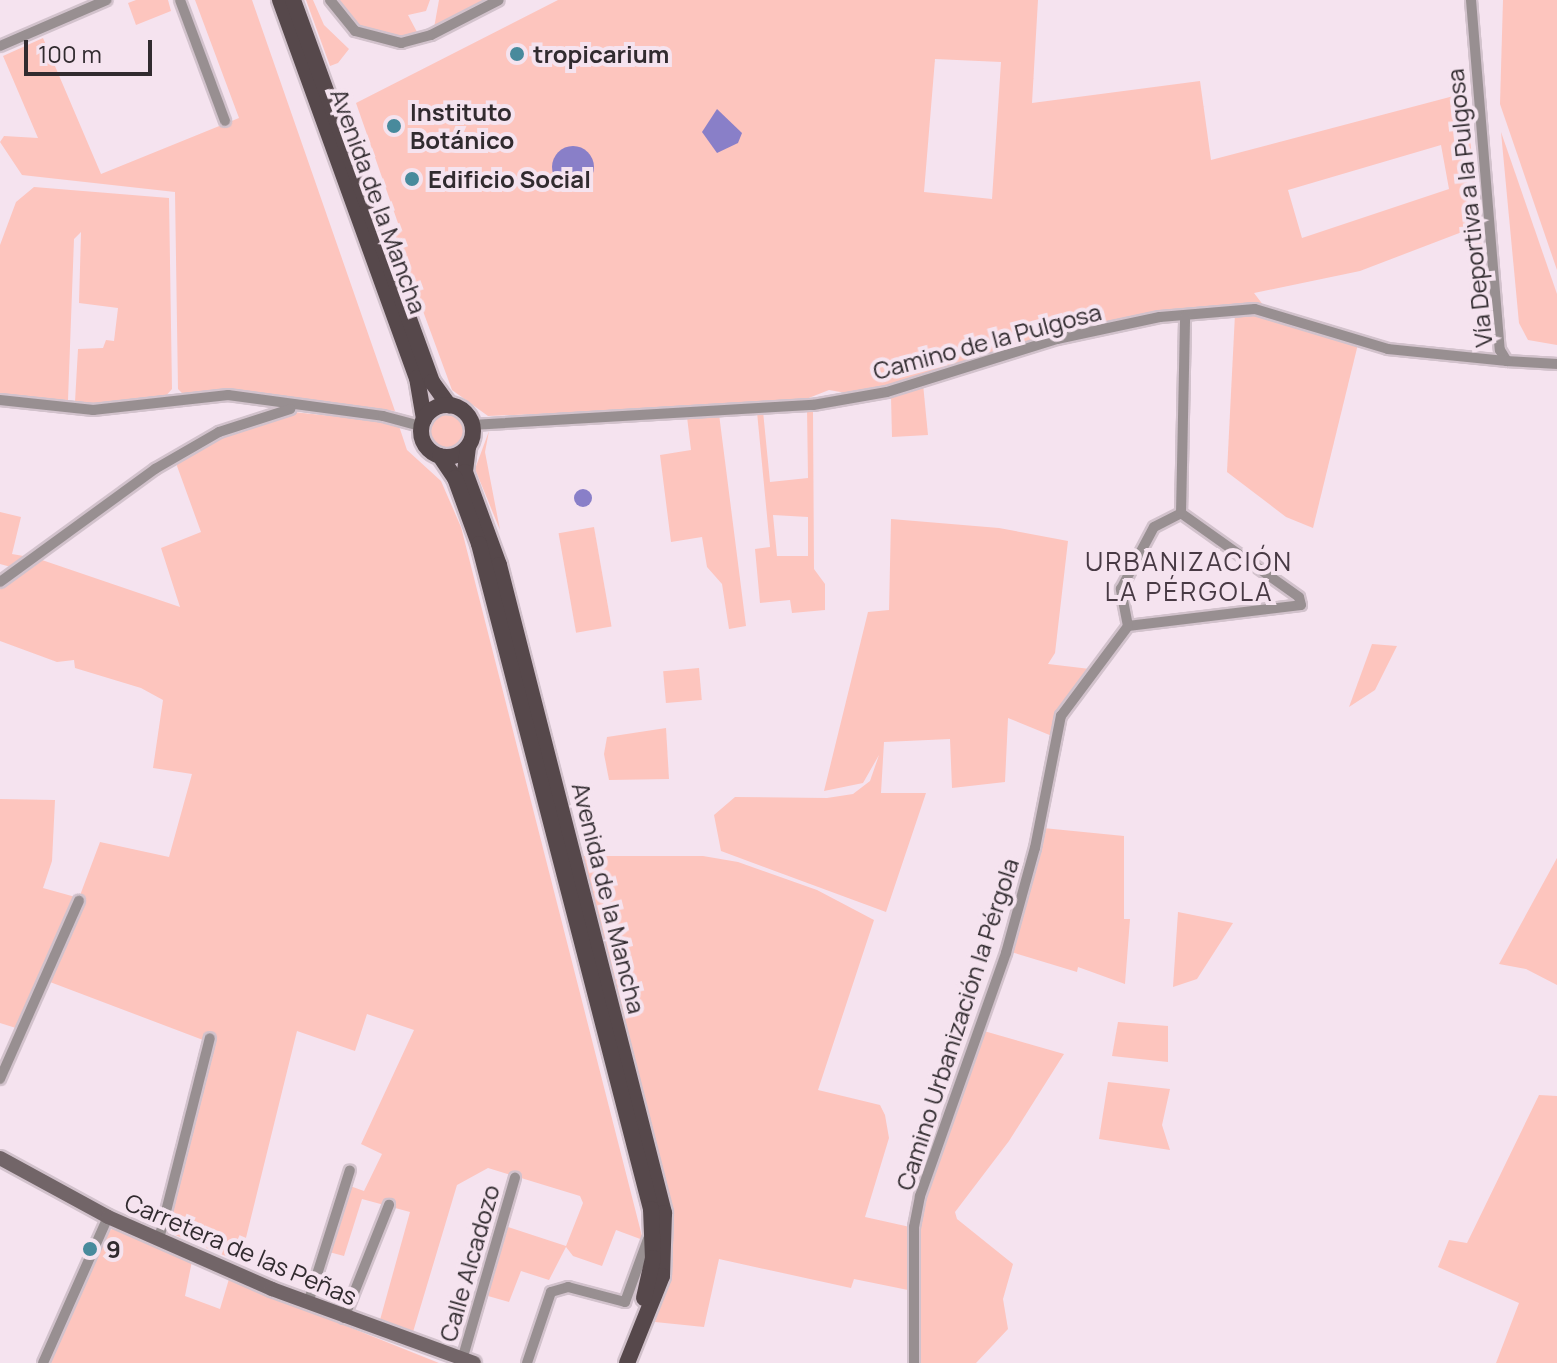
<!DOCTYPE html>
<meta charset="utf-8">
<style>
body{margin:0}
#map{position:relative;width:1557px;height:1363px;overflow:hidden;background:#f5e3ef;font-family:Manrope,sans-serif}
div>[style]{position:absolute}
.green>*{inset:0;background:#fdc5be;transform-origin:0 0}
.round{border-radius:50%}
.water>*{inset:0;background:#897fc8}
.roads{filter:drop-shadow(2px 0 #d2c2cc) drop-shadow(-2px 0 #d2c2cc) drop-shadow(0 2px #d2c2cc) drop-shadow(0 -2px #d2c2cc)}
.street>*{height:10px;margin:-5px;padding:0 5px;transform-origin:5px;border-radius:5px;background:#988f91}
.secondary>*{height:14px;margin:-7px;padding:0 7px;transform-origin:7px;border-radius:7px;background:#726568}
.primary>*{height:16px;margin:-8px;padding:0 8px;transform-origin:8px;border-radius:8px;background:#56484b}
.primary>.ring{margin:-8px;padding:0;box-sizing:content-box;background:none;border:16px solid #56484b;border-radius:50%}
.dots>*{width:22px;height:22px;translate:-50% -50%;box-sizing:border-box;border:4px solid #f5e3ef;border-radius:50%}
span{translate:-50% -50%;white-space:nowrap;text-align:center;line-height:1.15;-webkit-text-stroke:8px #f5e3ef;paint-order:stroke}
.poi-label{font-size:24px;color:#312b2f;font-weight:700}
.left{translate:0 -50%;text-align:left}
.street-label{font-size:24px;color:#312b2f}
.neighbourhood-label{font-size:26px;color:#483a44;letter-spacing:2px}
.scale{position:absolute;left:24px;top:40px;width:128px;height:36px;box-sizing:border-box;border:4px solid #312b2f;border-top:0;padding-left:10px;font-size:24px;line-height:28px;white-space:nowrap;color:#312b2f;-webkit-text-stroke:6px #f5e3ef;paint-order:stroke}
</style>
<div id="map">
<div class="green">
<i style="clip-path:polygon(136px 0,168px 0,171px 11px,136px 25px,128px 3px)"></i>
<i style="clip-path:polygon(195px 0,252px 0,395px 411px,228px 392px,183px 394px,178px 389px,175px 192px,22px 175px,0 142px,4px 136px,38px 138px,3px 56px,43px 38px,101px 174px,239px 118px)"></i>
<i style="clip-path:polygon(306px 0,313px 0,324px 25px,349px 49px,338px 63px,330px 66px)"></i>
<i style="clip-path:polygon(338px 0,430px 0,426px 11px,408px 15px,417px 32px,392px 38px,362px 31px)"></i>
<i style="clip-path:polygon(439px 0,489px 0,434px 28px)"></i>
<i style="clip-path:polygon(evenodd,558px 0,1038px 0,1032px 103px,1200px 81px,1211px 160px,1465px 93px,1485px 275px,1462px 232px,1360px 271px,1254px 293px,1267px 310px,1161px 313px,858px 395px,829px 390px,796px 403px,488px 416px,452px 390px,394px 232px,399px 226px,356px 103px,558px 0,935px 59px,1001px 62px,992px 199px,924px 192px,935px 59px,558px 0,1441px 145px,1449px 189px,1302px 238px,1288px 190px,1441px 145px)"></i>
<i style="clip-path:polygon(1503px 0,1557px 0,1557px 270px,1500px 104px)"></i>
<i style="clip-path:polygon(1501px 132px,1557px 294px,1557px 345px,1528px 340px,1519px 323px)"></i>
<i style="clip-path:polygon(34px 187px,169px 198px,172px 389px,164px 398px,91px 405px,75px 402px,78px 349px,103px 348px,106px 340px,114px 341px,118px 308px,79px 303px,81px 232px,74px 239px,68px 400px,0 396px,0 245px,16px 202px)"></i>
<i style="clip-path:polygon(1255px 312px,1358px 344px,1313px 528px,1286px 517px,1227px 472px,1235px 314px)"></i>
<i style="clip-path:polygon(923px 384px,928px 435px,892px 437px,891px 397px)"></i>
<i style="clip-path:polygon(evenodd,807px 408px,813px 411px,814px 569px,825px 584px,825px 610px,792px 613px,790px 600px,760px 603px,755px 549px,770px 547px,757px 412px,763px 411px,770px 482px,808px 478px,807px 408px,773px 515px,808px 517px,808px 556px,777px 556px,773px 515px)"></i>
<i class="round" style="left:426px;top:410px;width:42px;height:42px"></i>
<i style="clip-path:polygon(293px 412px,398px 423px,407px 450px,441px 481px,461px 527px,643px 1240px,616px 1230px,602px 1266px,573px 1256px,566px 1247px,549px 1280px,521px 1271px,509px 1302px,488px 1296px,505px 1226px,566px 1246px,583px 1203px,580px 1196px,488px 1168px,457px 1185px,413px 1332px,380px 1320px,410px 1212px,362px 1199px,344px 1256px,329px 1252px,350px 1186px,364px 1191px,382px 1154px,361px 1144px,414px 1030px,367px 1014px,355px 1051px,297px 1031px,240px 1262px,163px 1230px,211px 1043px,50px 982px,83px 900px,19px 1029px,0 1023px,0 799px,55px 800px,52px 861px,43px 888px,79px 898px,100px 842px,169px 857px,192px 774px,153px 768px,163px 700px,141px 688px,75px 668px,74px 660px,57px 662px,0 641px,0 583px,39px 559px,180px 607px,161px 548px,201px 532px,177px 466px,179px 456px,217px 435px)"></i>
<i style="clip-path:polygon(719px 414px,746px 626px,729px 629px,722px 584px,707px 567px,702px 537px,671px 542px,660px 455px,691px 450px,687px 417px)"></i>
<i style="clip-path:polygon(489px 431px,485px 452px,500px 530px,475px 469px)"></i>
<i style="clip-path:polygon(0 512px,21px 517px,12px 554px,29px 557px,11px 567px,0 564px)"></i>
<i style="clip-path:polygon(891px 519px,999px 528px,1068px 541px,1055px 653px,1048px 664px,1090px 669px,1052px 736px,1008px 718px,1005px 782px,952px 788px,950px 739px,884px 742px,881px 793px,926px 793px,886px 912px,721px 851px,714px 815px,735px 797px,827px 798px,853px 794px,870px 781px,879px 755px,863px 783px,824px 791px,868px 612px,889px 610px)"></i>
<i style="left:594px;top:527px;width:101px;height:36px;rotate:80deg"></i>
<i style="clip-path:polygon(1372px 644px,1397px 646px,1375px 690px,1349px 707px)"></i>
<i style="left:699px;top:668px;width:32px;height:36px;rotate:85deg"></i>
<i style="clip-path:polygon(666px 728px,669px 779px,609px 780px,604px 754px,607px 737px)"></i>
<i style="clip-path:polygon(1043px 828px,1124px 836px,1124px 919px,1130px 919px,1125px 984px,1078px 967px,1077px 972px,1011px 952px)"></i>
<i style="clip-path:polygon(581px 856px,703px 856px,738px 862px,817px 890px,874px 920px,818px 1090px,880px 1105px,885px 1115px,889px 1138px,865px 1217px,910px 1227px,908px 1290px,854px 1279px,851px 1288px,719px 1259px,704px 1327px,655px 1322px,667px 1273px)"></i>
<i style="clip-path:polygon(1557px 858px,1557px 985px,1526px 969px,1499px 964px)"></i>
<i style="clip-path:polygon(1178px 912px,1233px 923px,1197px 979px,1173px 987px)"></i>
<i style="clip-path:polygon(1118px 1022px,1168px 1026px,1168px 1062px,1112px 1056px)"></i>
<i style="clip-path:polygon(984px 1031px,1064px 1054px,1009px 1141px,955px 1212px,957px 1219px,1013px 1264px,1003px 1299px,1008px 1329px,976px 1363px,916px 1363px,921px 1202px)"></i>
<i style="clip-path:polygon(1108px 1082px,1170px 1089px,1162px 1125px,1170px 1150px,1099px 1139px)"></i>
<i style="clip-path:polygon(1539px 1095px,1557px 1096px,1557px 1363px,1496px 1363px,1519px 1303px,1438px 1267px,1449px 1240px,1467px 1243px)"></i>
<i style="clip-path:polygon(115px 1226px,192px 1261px,185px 1296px,220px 1309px,229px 1279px,439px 1363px,47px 1363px,102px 1238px)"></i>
</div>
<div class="water">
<i style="clip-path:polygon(717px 109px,742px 133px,738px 143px,717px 153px,702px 132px)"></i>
<i class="round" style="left:552px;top:146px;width:42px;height:42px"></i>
<i class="round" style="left:574px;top:489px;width:18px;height:18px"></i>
</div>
<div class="roads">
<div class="street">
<i style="left:180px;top:0;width:129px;rotate:69.6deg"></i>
<i style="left:330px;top:0;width:40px;rotate:51deg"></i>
<i style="left:355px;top:31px;width:48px;rotate:14.6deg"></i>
<i style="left:401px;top:43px;width:31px;rotate:-15deg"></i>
<i style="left:431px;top:35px;width:76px;rotate:-27.2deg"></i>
<i style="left:1471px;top:0;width:351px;rotate:85.3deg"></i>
<i style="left:1500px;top:350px;width:13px;rotate:58deg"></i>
<i style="left:1507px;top:361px;width:50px;rotate:3.4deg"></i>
<i style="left:0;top:46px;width:116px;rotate:-23.3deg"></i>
<i style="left:0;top:400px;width:94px;rotate:6.1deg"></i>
<i style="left:93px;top:410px;width:136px;rotate:-6.3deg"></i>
<i style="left:228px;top:395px;width:156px;rotate:7.7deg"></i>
<i style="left:383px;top:416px;width:39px;rotate:15deg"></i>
<i style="left:472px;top:425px;width:342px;rotate:-3.4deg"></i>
<i style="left:813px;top:405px;width:75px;rotate:-10deg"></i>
<i style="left:887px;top:392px;width:178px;rotate:-17.3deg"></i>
<i style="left:1057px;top:339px;width:105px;rotate:-12.1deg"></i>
<i style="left:1160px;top:317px;width:95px;rotate:-4.8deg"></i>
<i style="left:1255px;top:309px;width:139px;rotate:16.7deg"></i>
<i style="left:1388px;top:349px;width:120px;rotate:5.8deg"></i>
<i style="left:0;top:582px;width:192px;rotate:-36.1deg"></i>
<i style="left:155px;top:469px;width:74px;rotate:-30deg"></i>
<i style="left:219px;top:432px;width:75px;rotate:-17.9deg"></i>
<i style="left:1128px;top:626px;width:174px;rotate:-6.9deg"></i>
<i style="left:1301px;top:605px;width:8px;rotate:-104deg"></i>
<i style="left:1299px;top:597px;width:145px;rotate:-144.6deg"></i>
<i style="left:0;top:1079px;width:195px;rotate:-66.1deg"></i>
<i style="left:159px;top:1239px;width:207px;rotate:-75.8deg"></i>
<i style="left:308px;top:1303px;width:139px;rotate:-72.5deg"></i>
<i style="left:344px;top:1318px;width:122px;rotate:-68.3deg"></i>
<i style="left:462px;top:1360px;width:190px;rotate:-73.8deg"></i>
<i style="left:43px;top:1363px;width:160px;rotate:-66deg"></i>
<i style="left:527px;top:1363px;width:75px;rotate:-71.3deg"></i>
<i style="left:551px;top:1292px;width:18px;rotate:-16deg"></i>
<i style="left:568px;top:1287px;width:59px;rotate:14.7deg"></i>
<i style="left:625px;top:1302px;width:67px;rotate:-69.9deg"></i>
<i style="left:914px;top:1363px;width:136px;rotate:-90deg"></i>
<i style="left:914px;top:1227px;width:32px;rotate:-79deg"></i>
<i style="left:920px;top:1196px;width:258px;rotate:-70.5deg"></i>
<i style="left:1006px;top:953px;width:109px;rotate:-74.6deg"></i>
<i style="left:1035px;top:848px;width:135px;rotate:-78.9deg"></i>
<i style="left:1061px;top:716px;width:112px;rotate:-53.3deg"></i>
<i style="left:1128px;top:626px;width:38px;rotate:-101deg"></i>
<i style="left:1121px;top:589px;width:70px;rotate:-62deg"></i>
<i style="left:1154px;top:527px;width:30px;rotate:-27deg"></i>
<i style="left:1181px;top:513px;width:197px;rotate:-88.8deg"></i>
</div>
<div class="secondary">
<i style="left:0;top:1158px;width:123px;rotate:28.6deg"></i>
<i style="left:108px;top:1217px;width:179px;rotate:23.7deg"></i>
<i style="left:272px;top:1289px;width:215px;rotate:20.1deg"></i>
</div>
<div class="primary">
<i style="left:280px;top:0;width:402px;rotate:70.1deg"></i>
<i style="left:417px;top:378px;width:42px;rotate:80.3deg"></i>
<i style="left:293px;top:0;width:407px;rotate:70deg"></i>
<i style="left:432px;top:382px;width:29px;rotate:54deg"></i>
<i class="ring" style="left:421px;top:405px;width:36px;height:36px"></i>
<i style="left:468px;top:447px;width:25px;rotate:97deg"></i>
<i style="left:465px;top:472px;width:99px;rotate:69.9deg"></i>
<i style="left:499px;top:565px;width:669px;rotate:75.71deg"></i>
<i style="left:664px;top:1213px;width:63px;rotate:91.8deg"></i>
<i style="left:662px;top:1276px;width:94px;rotate:111.9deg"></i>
<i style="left:440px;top:456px;width:27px;rotate:56deg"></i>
<i style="left:455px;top:478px;width:70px;rotate:70deg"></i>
<i style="left:479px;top:544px;width:687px;rotate:75.5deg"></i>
<i style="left:651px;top:1209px;width:49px;rotate:87.7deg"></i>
<i style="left:653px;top:1258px;width:41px;rotate:102.7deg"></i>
</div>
</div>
<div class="dots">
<i style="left:517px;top:54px;background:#488a9c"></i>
<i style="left:394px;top:126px;background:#488a9c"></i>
<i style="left:412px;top:179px;background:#488a9c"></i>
<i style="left:90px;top:1249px;background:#488a9c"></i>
</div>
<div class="poi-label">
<span class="left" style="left:533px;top:54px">tropicarium</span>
<span class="left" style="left:410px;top:126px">Instituto<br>Botánico</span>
<span class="left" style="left:428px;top:179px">Edificio Social</span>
<span class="left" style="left:106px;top:1249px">9</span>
</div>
<div class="street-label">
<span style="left:379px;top:201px;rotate:70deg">Avenida de la Mancha</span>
<span style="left:1469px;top:208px;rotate:-96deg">Vía Deportiva a la Pulgosa</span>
<span style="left:987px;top:341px;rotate:-15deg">Camino de la Pulgosa</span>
<span style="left:609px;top:898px;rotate:76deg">Avenida de la Mancha</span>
<span style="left:957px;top:1024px;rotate:-72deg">Camino Urbanización la Pérgola</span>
<span style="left:241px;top:1249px;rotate:23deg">Carretera de las Peñas</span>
<span style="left:469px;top:1263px;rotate:-74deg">Calle Alcadozo</span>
</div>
<div class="neighbourhood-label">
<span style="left:1189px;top:577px">URBANIZACIÓN<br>LA PÉRGOLA</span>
</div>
<div class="scale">100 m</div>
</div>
